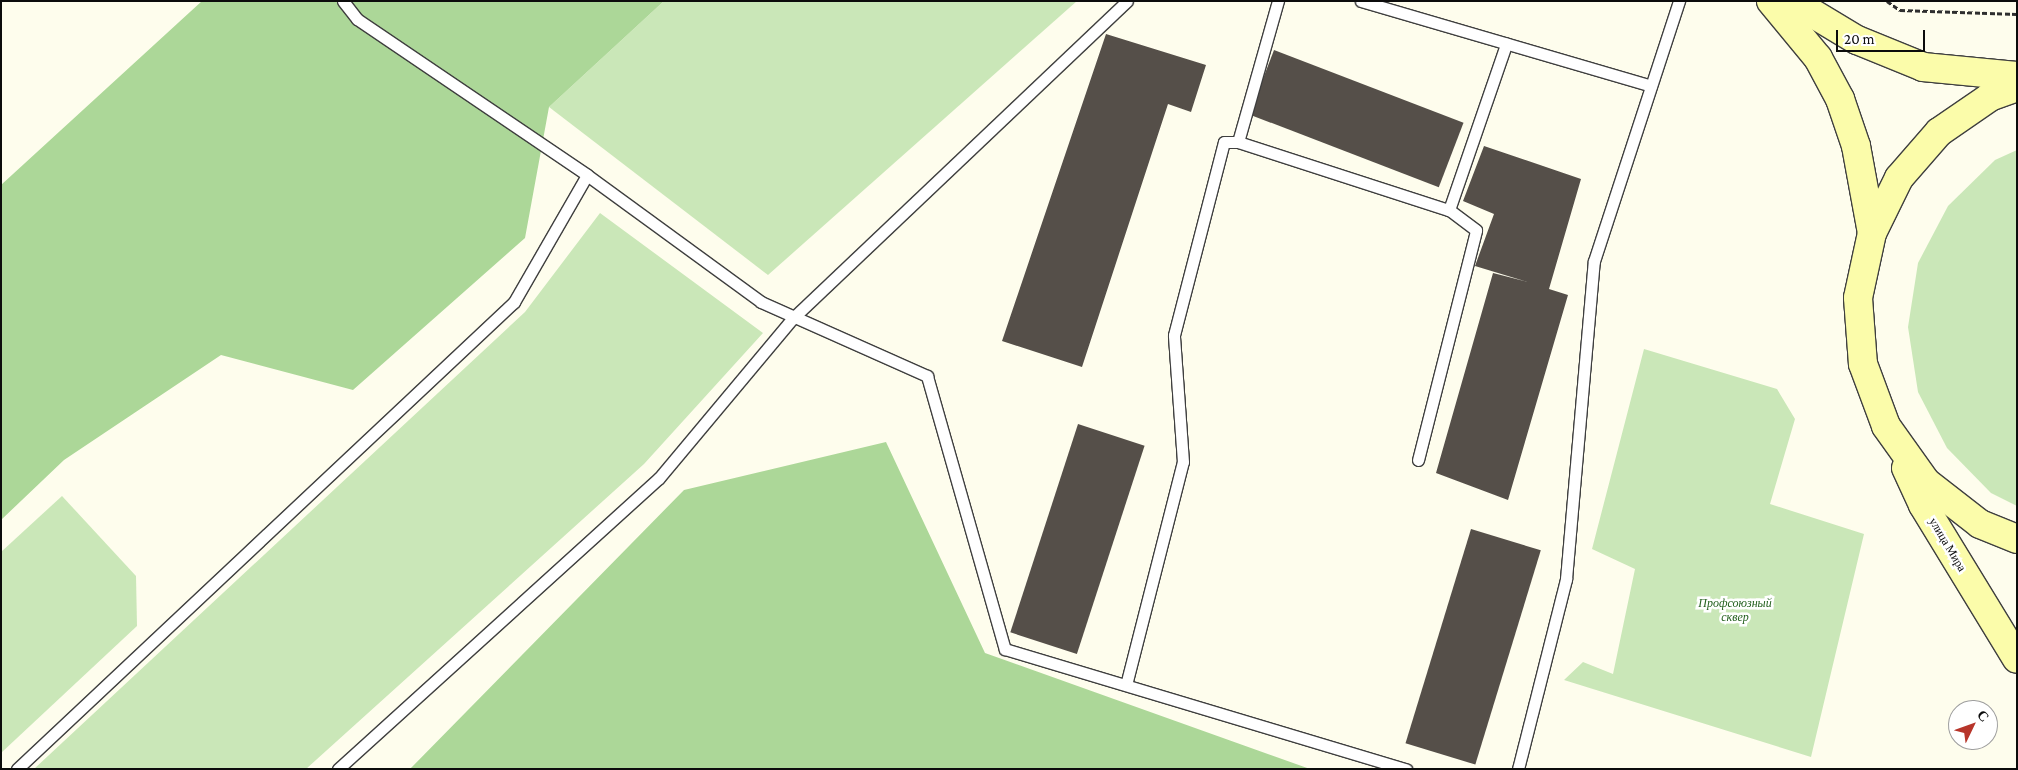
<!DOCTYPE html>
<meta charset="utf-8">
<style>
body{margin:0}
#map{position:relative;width:2018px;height:770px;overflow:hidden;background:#fefded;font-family:"Crimson Pro",serif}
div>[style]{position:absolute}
.green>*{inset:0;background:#cae7b8}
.forest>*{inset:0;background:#acd798}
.building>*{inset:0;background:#554f49;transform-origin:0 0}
.path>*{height:3px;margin-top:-1.5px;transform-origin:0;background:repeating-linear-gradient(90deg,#2e2e2e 0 5px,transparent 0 7.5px)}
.roads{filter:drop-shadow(1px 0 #3f3f3f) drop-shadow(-1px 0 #3f3f3f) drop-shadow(0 1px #3f3f3f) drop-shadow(0 -1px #3f3f3f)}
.service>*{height:11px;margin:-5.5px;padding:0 5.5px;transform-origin:5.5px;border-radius:5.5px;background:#fff}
.secondary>*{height:28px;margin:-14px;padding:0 14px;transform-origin:14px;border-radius:14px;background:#fbfcaa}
span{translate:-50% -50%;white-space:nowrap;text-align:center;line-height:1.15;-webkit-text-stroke:5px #fff;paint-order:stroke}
.street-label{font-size:12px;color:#0c0c0c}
.park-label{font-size:12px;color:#256120;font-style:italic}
.frame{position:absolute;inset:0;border:2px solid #0c0c0c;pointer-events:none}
.north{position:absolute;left:1948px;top:700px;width:50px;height:50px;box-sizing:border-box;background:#fff;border:1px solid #9e9e9e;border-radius:50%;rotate:48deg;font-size:14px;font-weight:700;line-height:20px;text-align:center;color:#0c0c0c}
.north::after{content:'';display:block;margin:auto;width:18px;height:22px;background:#b7352a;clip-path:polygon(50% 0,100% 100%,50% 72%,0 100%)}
.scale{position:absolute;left:1836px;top:30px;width:89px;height:22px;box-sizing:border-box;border:2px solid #0c0c0c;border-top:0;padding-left:6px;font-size:15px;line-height:18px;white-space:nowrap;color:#0c0c0c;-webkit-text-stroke:4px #fff;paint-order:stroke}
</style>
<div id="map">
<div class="green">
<i style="clip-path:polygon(664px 1px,1077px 1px,768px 275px,549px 107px)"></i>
<i style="clip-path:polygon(2017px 150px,2017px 506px,1991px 493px,1947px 448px,1918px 392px,1908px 327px,1918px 263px,1948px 206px,1995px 160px)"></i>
<i style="clip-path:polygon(600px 213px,763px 333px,644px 464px,306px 769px,34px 769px,525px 312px)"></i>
<i style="clip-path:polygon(1644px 349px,1777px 389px,1795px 419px,1770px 504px,1864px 534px,1811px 757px,1564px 680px,1583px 662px,1613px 674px,1635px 569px,1592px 549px)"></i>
<i style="clip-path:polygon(62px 496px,136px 576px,137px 626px,1px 753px,1px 552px)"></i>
</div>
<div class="forest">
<i style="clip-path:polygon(202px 1px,664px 1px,549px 107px,525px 238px,353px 390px,221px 355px,64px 460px,1px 520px,1px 185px)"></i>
<i style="clip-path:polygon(886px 442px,985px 653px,1310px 769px,410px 769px,684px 490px)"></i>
</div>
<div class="building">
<i style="clip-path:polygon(1106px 34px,1206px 65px,1191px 112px,1168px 104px,1082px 367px,1002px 341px)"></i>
<i style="left:1274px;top:50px;width:203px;height:69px;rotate:21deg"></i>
<i style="clip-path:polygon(1484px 146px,1581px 179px,1549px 289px,1568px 295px,1508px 500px,1436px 473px,1493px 273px,1528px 282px,1475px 266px,1494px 214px,1463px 201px)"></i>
<i style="left:1078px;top:424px;width:70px;height:219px;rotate:18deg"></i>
<i style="left:1471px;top:529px;width:73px;height:224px;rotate:17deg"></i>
</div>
<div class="path">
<i style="left:1887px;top:1px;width:16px;rotate:35deg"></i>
<i style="left:1900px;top:10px;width:117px;rotate:2deg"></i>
</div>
<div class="roads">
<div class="service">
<i style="left:343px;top:1px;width:23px;rotate:52deg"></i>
<i style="left:357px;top:19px;width:278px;rotate:34.1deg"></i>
<i style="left:587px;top:175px;width:215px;rotate:36.1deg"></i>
<i style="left:761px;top:302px;width:182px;rotate:24deg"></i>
<i style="left:927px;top:376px;width:284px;rotate:74.1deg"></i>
<i style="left:1005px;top:649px;width:419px;rotate:16.7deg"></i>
<i style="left:1361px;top:1px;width:302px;rotate:16.3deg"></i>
<i style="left:1238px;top:142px;width:147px;rotate:-74.2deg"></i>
<i style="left:1418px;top:460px;width:237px;rotate:-75.8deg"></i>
<i style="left:1476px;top:230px;width:34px;rotate:-143deg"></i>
<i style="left:1449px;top:210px;width:176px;rotate:-71deg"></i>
<i style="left:1126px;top:685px;width:230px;rotate:-75.7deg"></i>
<i style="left:1183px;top:462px;width:127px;rotate:-94.1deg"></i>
<i style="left:1174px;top:335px;width:199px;rotate:-75.5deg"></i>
<i style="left:1224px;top:142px;width:14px"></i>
<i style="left:1238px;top:142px;width:222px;rotate:17.9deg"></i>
<i style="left:17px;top:769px;width:682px;rotate:-43.22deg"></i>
<i style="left:514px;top:302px;width:146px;rotate:-60.1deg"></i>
<i style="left:338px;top:769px;width:433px;rotate:-42.2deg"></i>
<i style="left:659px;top:478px;width:209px;rotate:-50.1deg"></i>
<i style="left:793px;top:318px;width:460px;rotate:-43.5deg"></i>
<i style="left:1518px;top:769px;width:196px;rotate:-75.8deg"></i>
<i style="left:1566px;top:579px;width:319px;rotate:-85deg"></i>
<i style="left:1594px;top:261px;width:274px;rotate:-71.9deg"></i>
</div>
<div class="secondary">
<i style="left:1771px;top:1px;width:74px;rotate:50.5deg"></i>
<i style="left:1818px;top:58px;width:47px;rotate:61.8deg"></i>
<i style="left:1840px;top:99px;width:50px;rotate:71.2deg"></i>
<i style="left:1856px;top:146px;width:88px;rotate:79.6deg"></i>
<i style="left:1792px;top:1px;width:76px;rotate:31deg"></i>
<i style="left:1857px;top:40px;width:71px;rotate:22.2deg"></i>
<i style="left:1923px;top:67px;width:94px;rotate:5.5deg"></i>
<i style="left:2017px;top:87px;width:29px;rotate:160deg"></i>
<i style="left:1990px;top:97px;width:62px;rotate:145.5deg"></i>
<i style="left:1939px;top:132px;width:61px;rotate:131deg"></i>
<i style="left:1899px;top:178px;width:61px;rotate:116.1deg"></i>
<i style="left:1872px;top:233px;width:66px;rotate:102.2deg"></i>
<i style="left:1858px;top:298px;width:66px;rotate:85.7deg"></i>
<i style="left:1863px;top:364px;width:66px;rotate:69.6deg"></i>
<i style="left:1886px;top:426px;width:69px;rotate:54.5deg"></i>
<i style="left:1926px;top:482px;width:68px;rotate:37.9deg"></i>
<i style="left:1980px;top:524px;width:40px;rotate:22deg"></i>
<i style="left:1906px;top:468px;width:41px;rotate:65.3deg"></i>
<i style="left:1923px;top:505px;width:180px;rotate:58.6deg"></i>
</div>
</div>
<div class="street-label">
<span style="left:1947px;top:545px;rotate:59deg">улица Мира</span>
</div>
<div class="park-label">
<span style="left:1735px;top:611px">Профсоюзный<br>сквер</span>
</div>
<div class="frame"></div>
<div class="north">С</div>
<div class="scale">20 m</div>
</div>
